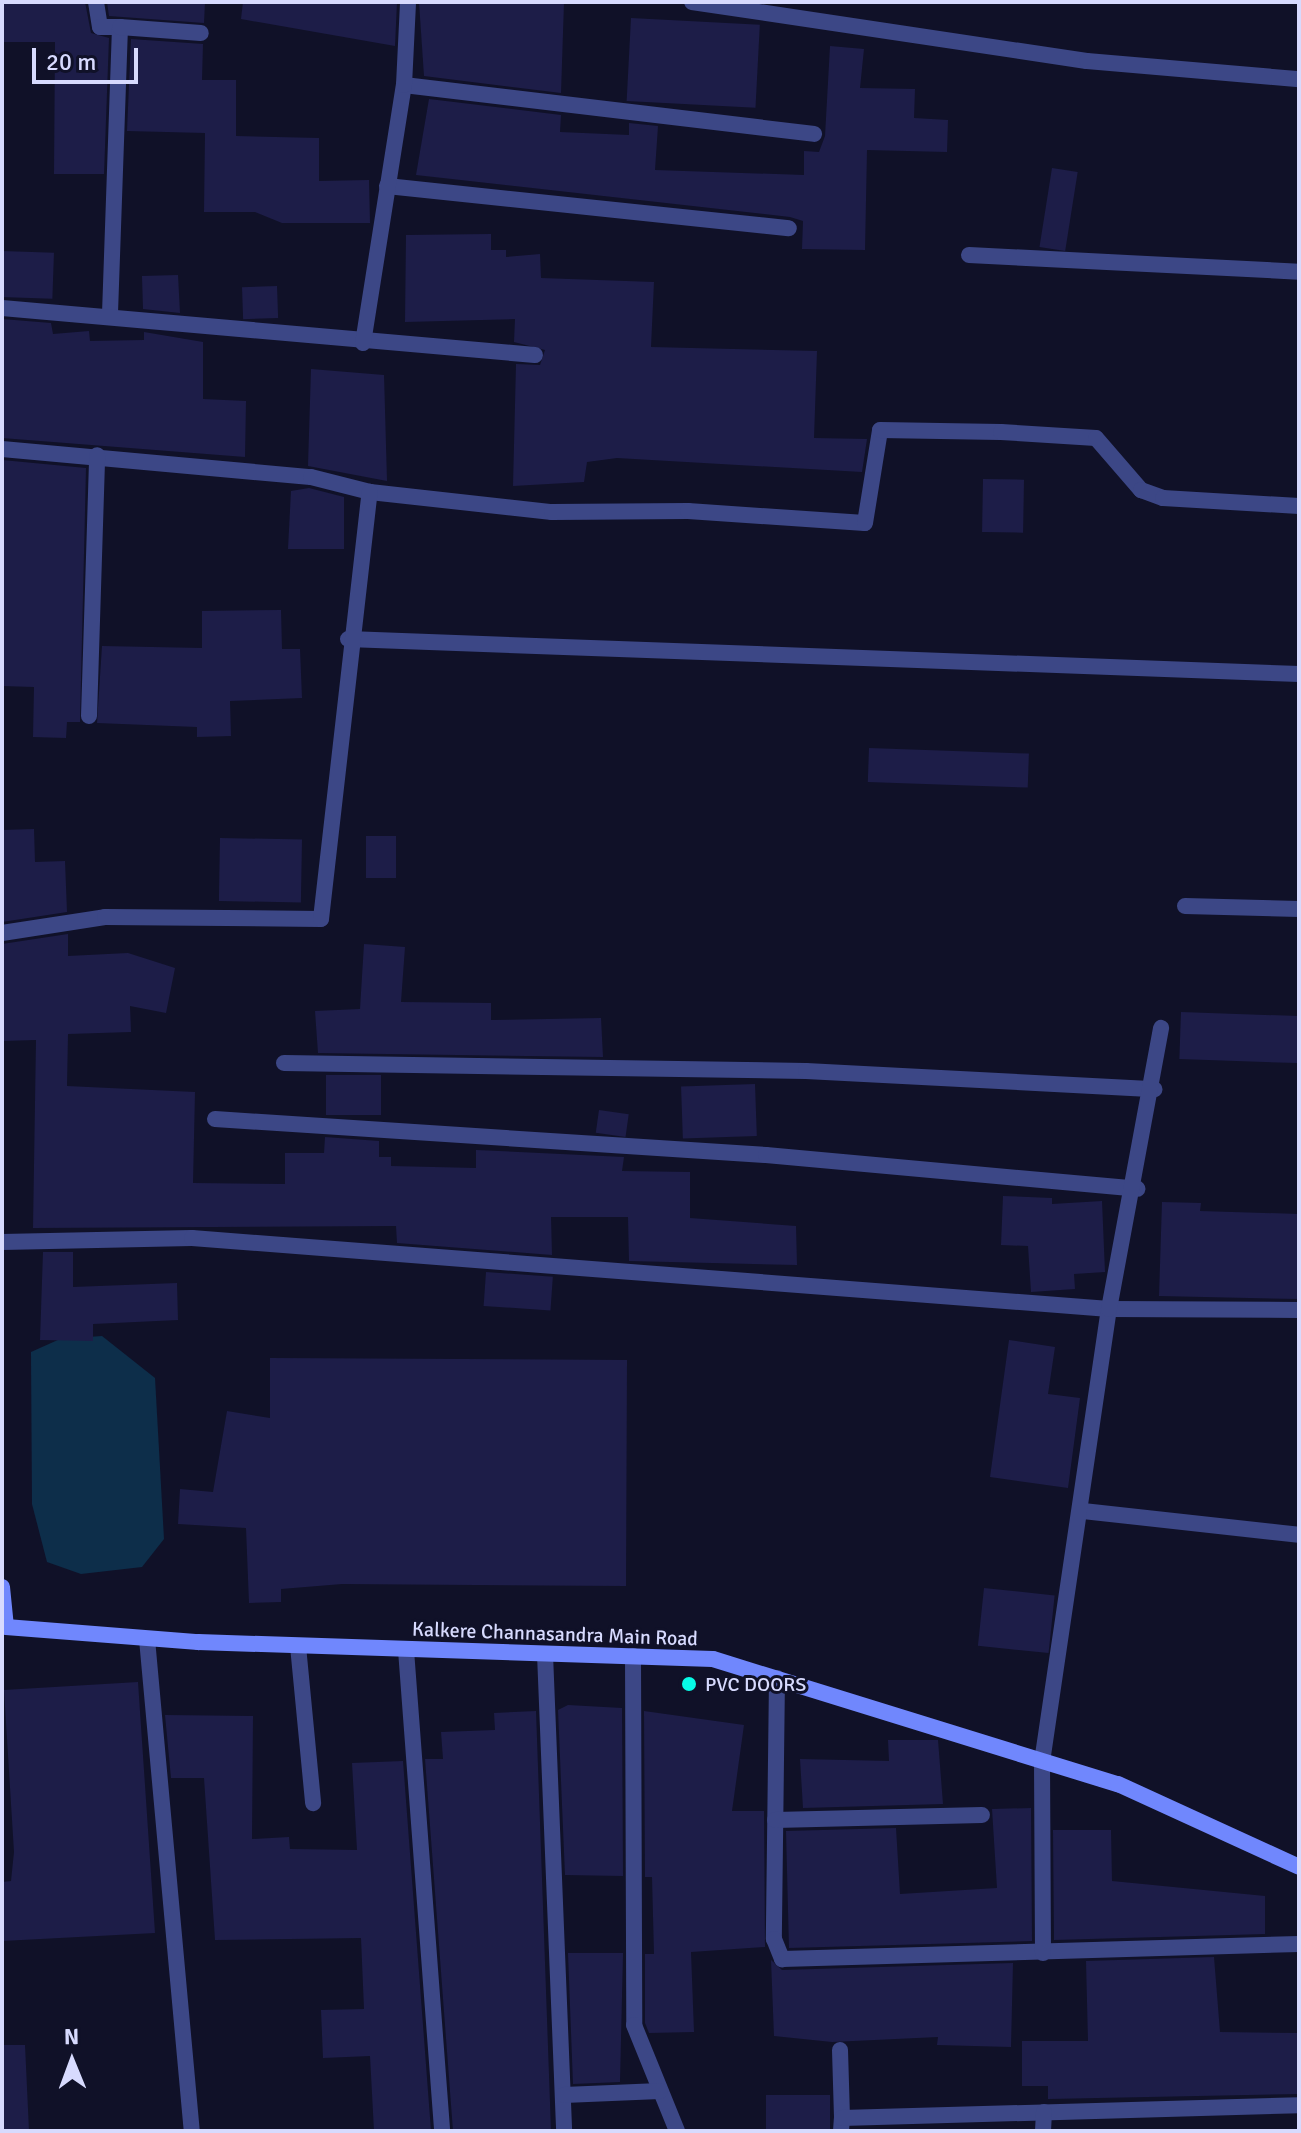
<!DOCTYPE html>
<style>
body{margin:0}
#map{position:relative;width:1301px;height:2133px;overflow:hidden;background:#101128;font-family:Signika,sans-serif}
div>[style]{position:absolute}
.water>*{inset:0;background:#0d2e4a}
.building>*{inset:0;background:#1d1d48;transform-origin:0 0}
.minor>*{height:16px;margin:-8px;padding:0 8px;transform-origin:8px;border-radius:8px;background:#3c4786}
.secondary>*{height:16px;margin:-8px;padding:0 8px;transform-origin:8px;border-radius:8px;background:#7087fd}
.dots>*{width:22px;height:22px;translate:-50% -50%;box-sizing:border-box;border:4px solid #101128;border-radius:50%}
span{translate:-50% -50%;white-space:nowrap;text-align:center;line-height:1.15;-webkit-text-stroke:6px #101128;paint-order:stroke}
.street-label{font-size:20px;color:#d7dafe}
.poi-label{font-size:20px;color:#d7dafe}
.left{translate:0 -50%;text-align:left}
.frame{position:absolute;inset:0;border:4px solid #d7dafe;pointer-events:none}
.north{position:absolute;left:32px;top:2021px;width:80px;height:80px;-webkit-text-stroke:6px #101128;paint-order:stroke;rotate:359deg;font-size:22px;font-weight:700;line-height:32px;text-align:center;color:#d7dafe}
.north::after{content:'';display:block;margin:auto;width:28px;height:36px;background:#d7dafe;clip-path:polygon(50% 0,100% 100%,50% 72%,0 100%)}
.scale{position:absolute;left:32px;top:48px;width:106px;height:36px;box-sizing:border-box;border:4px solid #d7dafe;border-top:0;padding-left:10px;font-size:24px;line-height:28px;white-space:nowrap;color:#d7dafe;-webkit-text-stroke:6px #101128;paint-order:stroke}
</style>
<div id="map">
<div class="water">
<i style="clip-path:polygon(102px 1336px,155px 1378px,164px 1539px,142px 1567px,81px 1574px,47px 1562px,32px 1504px,31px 1352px,60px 1339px)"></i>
</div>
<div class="building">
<i style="clip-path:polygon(85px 2px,91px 33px,109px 38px,104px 174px,54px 174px,55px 42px,2px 42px,2px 4px)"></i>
<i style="clip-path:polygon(107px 2px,205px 2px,204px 23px,109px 16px)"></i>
<i style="clip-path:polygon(243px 2px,397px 2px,395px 46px,241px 19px)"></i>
<i style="clip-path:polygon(419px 2px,564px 2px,561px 93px,424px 76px)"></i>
<i style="left:631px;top:18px;width:129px;height:83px;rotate:3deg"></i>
<i style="clip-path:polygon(131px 39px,203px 44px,202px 80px,236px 80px,236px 136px,319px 138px,319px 181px,369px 180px,370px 223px,282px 223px,255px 212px,204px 212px,205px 133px,127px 131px)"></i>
<i style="clip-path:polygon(830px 46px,864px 49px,860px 88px,915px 89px,914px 118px,948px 120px,947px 152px,867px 150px,865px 250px,802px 249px,803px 221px,790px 217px,416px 175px,429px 99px,561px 115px,560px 132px,629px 135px,629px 123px,658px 126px,655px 170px,804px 175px,804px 151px,819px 152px,825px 136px)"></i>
<i style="left:1052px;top:168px;width:26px;height:80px;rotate:9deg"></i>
<i style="clip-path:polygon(491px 234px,491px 250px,506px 250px,506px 257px,540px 254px,541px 278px,654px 282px,651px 347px,817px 351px,814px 438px,867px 439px,862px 472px,617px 458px,587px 462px,584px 482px,513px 486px,516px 364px,540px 365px,545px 350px,514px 342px,515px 319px,405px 322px,406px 235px)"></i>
<i style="left:2px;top:251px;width:52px;height:46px;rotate:2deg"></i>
<i style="clip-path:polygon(178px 275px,180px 313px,143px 309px,142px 276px)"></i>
<i style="left:277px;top:286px;width:32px;height:35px;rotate:88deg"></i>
<i style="clip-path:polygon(2px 319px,51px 323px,53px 334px,89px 331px,90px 341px,144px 340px,144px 332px,203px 342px,203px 399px,246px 401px,245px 457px,2px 438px)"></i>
<i style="clip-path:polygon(311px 369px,384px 375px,387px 481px,308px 466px)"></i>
<i style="clip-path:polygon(2px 460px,86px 468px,80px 722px,67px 722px,66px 738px,33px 737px,34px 687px,2px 686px)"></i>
<i style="left:983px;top:479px;width:41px;height:53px;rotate:1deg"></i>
<i style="clip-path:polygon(309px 488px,344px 497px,344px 549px,288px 549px,291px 491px)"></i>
<i style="clip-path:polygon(281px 610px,282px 649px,300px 649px,302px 698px,230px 701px,231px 736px,197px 737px,197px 727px,97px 723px,102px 646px,202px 648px,202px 611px)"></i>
<i style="left:869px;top:748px;width:160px;height:34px;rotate:2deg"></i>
<i style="clip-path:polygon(34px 829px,35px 862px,65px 861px,67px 912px,2px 922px,2px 830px)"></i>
<i style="left:366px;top:836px;width:30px;height:42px"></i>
<i style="left:220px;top:838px;width:82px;height:63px;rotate:1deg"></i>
<i style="clip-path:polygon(68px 934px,68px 956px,128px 953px,175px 968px,166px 1013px,130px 1006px,131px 1032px,68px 1034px,67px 1086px,195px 1092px,193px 1183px,285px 1184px,285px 1153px,324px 1153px,325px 1137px,379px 1141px,379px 1157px,391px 1157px,391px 1166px,476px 1168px,476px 1150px,624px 1157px,622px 1171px,690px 1172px,690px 1218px,796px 1226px,797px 1265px,629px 1261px,628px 1217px,551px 1217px,552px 1255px,397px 1243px,396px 1226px,33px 1228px,36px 1040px,2px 1041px,2px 944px)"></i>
<i style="clip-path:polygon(364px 944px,405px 947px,401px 1002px,491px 1003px,491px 1020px,601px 1018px,603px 1057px,318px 1053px,315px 1011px,360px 1009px)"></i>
<i style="left:1181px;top:1012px;width:118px;height:47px;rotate:2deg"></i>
<i style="left:326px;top:1075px;width:55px;height:40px"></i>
<i style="left:755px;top:1084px;width:52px;height:74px;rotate:88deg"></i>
<i style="left:599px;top:1110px;width:30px;height:23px;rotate:8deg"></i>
<i style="clip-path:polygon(1003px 1196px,1052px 1198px,1052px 1204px,1102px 1201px,1105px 1272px,1074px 1274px,1075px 1289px,1031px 1292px,1028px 1246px,1001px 1245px)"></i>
<i style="clip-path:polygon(1162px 1202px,1201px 1203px,1200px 1211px,1299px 1214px,1299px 1299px,1159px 1296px)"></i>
<i style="clip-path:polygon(43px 1252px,73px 1252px,73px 1287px,177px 1283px,178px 1320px,93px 1324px,93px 1341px,40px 1340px)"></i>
<i style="left:486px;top:1272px;width:67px;height:34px;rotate:4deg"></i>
<i style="clip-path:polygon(1009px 1340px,1055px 1347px,1048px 1394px,1080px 1398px,1068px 1488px,990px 1477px)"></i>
<i style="clip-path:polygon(270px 1358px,627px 1360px,626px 1586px,342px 1584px,281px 1589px,281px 1602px,249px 1603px,246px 1528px,178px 1524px,180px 1489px,213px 1492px,227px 1411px,270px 1418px)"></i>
<i style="left:984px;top:1588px;width:71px;height:58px;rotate:6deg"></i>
<i style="clip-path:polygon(138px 1682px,155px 1933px,2px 1941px,2px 1882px,11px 1881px,14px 1852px,4px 1690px)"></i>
<i style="clip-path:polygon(568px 1705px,622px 1708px,623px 1876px,565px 1875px,558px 1710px)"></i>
<i style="clip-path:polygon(536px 1711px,551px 2131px,453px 2131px,425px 1759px,443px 1759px,441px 1732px,495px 1730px,494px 1713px)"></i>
<i style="clip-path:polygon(644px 1711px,744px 1725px,732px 1811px,764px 1811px,765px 1947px,691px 1952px,694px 2032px,649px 2033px,645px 2023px,645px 1954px,654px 1954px,652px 1877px,645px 1877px)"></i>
<i style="clip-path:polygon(165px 1715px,253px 1716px,252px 1839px,289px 1837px,290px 1849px,357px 1850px,352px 1763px,403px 1761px,431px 2131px,374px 2131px,370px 2056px,323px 2058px,321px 2010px,364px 2009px,361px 1938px,215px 1940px,204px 1778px,171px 1778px)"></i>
<i style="clip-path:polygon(888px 1740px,938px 1740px,943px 1804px,803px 1808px,800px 1759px,889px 1761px)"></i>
<i style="clip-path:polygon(1031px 1808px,1032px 1941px,789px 1948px,786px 1831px,896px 1828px,900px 1894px,997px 1888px,992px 1809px)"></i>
<i style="clip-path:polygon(1053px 1830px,1111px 1830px,1112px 1881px,1265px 1896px,1265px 1934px,1054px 1940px)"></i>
<i style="clip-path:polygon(568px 1953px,623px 1953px,620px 2082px,573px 2084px)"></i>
<i style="clip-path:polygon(1214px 1957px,1220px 2032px,1299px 2033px,1299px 2094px,1048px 2099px,1048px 2086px,1022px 2086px,1022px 2041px,1088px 2041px,1086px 1961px)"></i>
<i style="clip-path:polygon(771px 1960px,782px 1970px,1013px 1963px,1011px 2047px,937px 2045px,938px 2037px,832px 2042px,774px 2036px)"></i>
<i style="clip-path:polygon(2px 2045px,25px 2045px,29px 2131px,2px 2131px)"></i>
<i style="left:830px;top:2095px;width:36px;height:64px;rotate:90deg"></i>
</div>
<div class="minor">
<i style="left:96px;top:2px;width:25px;rotate:81deg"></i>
<i style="left:100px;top:27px;width:20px"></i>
<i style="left:120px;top:27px;width:287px;rotate:92deg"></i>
<i style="left:692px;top:2px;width:399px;rotate:8.5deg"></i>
<i style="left:1087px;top:61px;width:213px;rotate:4.9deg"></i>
<i style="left:120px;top:27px;width:81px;rotate:4.2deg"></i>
<i style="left:404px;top:85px;width:413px;rotate:6.8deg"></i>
<i style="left:387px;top:186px;width:404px;rotate:6deg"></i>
<i style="left:969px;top:255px;width:330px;rotate:2.9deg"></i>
<i style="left:2px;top:308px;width:535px;rotate:5.04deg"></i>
<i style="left:363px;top:343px;width:261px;rotate:-81deg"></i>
<i style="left:404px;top:85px;width:83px;rotate:-87.2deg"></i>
<i style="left:2px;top:449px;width:310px;rotate:5.2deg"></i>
<i style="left:311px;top:477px;width:61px;rotate:14.3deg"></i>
<i style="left:370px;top:492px;width:183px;rotate:6.3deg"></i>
<i style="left:552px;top:512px;width:136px;rotate:-0.4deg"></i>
<i style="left:688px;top:511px;width:177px;rotate:3.9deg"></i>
<i style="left:865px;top:523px;width:94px;rotate:-80.8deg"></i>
<i style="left:880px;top:430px;width:121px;rotate:0.9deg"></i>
<i style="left:1001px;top:432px;width:95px;rotate:3.6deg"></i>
<i style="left:1096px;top:438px;width:69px;rotate:49.1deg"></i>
<i style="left:1141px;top:490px;width:23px;rotate:20deg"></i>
<i style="left:1163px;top:498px;width:136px;rotate:3.4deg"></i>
<i style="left:348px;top:639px;width:952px;rotate:2.11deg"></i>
<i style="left:89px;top:716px;width:261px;rotate:-88.2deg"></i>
<i style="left:1185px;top:906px;width:114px;rotate:1.5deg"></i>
<i style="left:2px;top:933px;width:104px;rotate:-8.8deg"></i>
<i style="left:105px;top:917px;width:216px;rotate:0.5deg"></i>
<i style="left:321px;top:919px;width:430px;rotate:-83.5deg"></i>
<i style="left:284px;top:1063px;width:522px;rotate:0.88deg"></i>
<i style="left:806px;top:1071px;width:349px;rotate:3deg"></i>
<i style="left:215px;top:1119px;width:552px;rotate:3.74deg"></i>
<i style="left:766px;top:1155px;width:373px;rotate:5.2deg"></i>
<i style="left:2px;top:1242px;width:190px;rotate:-1.2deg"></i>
<i style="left:192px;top:1238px;width:920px;rotate:4.43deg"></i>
<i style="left:1109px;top:1309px;width:190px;rotate:0.3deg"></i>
<i style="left:1083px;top:1511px;width:217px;rotate:6.3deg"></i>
<i style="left:147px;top:1639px;width:494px;rotate:84.8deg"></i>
<i style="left:298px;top:1646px;width:158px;rotate:84.5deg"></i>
<i style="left:406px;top:1650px;width:482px;rotate:85.7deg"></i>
<i style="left:545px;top:1654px;width:477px;rotate:87.7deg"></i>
<i style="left:633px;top:1656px;width:369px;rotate:89.8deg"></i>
<i style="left:634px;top:2025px;width:114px;rotate:67.9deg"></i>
<i style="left:777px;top:1678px;width:261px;rotate:90.7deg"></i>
<i style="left:774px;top:1939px;width:22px;rotate:68deg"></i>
<i style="left:782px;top:1959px;width:517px;rotate:-1.66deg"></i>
<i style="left:775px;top:1820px;width:207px;rotate:-1.4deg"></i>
<i style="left:1043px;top:1953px;width:191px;rotate:-90.3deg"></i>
<i style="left:1042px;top:1762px;width:458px;rotate:-81.6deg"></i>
<i style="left:1109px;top:1309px;width:286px;rotate:-79.5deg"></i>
<i style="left:840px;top:2050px;width:68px;rotate:88.3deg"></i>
<i style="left:564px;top:2095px;width:96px;rotate:-2.4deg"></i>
<i style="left:841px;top:2131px;width:13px;rotate:-86deg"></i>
<i style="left:842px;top:2118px;width:457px;rotate:-1.6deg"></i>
<i style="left:1043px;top:2131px;width:19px;rotate:-87deg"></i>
</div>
<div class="secondary">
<i style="left:2px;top:1587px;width:40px;rotate:84.3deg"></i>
<i style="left:6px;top:1627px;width:193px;rotate:4.5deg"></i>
<i style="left:198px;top:1642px;width:515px;rotate:1.89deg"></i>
<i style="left:713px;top:1659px;width:424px;rotate:17.2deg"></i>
<i style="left:1118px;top:1784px;width:199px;rotate:24.6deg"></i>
</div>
<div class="dots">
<i style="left:689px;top:1684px;background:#07fbe6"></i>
</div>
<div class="street-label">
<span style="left:555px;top:1634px;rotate:2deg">Kalkere Channasandra Main Road</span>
</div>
<div class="poi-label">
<span class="left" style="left:705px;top:1684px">PVC DOORS</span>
</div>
<div class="frame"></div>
<div class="north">N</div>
<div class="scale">20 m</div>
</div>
